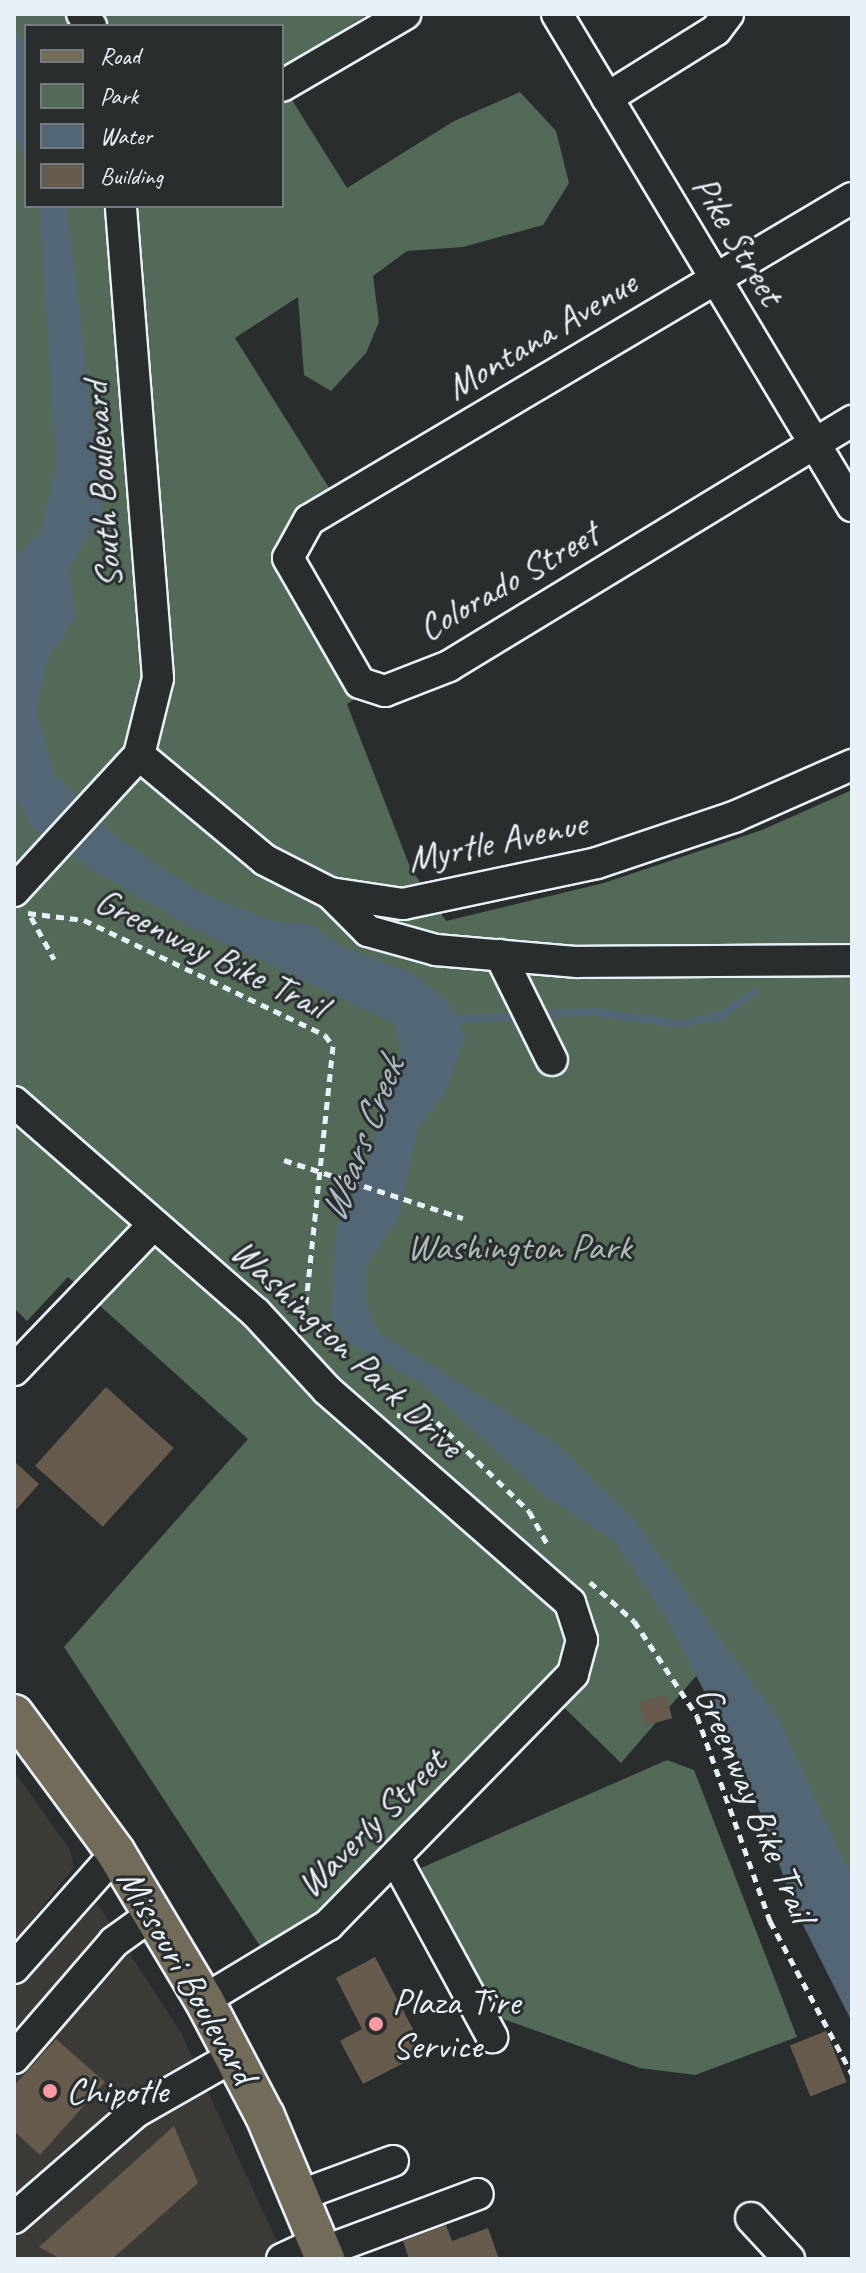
<!DOCTYPE html>
<style>
body{margin:0}
#map{position:relative;width:866px;height:2273px;overflow:hidden;background:#2a2d2e;font-family:Caveat,sans-serif}
div>[style]{position:absolute}
.built>*{inset:0;background:#3c3b38}
.green>*{inset:0;background:#526a57}
.water>*{inset:0;background:#526676}
.stream>*{height:8px;margin:-4px;padding:0 4px;transform-origin:4px;border-radius:4px;background:#526676}
.building>*{inset:0;background:#675b4e;transform-origin:0 0}
.path>*{height:5px;margin-top:-2.5px;transform-origin:0;background:repeating-linear-gradient(90deg,#e8f1f8 0 8px,transparent 0 14px)}
.roads{filter:drop-shadow(2px 0 #e8f1f8) drop-shadow(-2px 0 #e8f1f8) drop-shadow(0 2px #e8f1f8) drop-shadow(0 -2px #e8f1f8)}
.minor>*{height:30px;margin:-15px;padding:0 15px;transform-origin:15px;border-radius:15px;background:#2a2d2e}
.major>*{height:38px;margin:-19px;padding:0 19px;transform-origin:19px;border-radius:19px;background:#726b5a}
.dots>*{width:22px;height:22px;translate:-50% -50%;box-sizing:border-box;border:4px solid #2a2d2e;border-radius:50%}
span{translate:-50% -50%;white-space:nowrap;text-align:center;line-height:1.15;-webkit-text-stroke:6px #2a2d2e;paint-order:stroke}
.street-label{font-size:38px;color:#e8f1f8}
.park-label{font-size:38px;color:#acbbb8}
.poi-label{font-size:38px;color:#e8f1f8}
.left{translate:0 -50%;text-align:left}
.water-label{font-size:40px;color:#acb9c4;font-style:italic}
.frame{position:absolute;inset:0;border:16px solid #e8f1f8;pointer-events:none}
.legend{position:absolute;left:24px;top:24px;width:260px;height:184px;box-sizing:border-box;background:#2a2d2e;border:2px solid #767b7f;margin:0;padding:10px 14px;list-style:none;font-size:24px;color:#e8f1f8}
.legend li{display:flex;align-items:center;gap:16px;height:40px}
.legend b{width:40px;border:2px solid #767b7f}
</style>
<div id="map">
<div class="built">
<i style="clip-path:polygon(14px 1771px,70px 1850px,74px 1867px,14px 1942px)"></i>
<i style="clip-path:polygon(97px 1903px,181px 2033px,285px 2259px,14px 2259px,14px 1986px)"></i>
</div>
<div class="green">
<i style="clip-path:polygon(14px 14px,368px 14px,282px 68px,282px 26px,26px 26px,26px 206px,282px 206px,282px 84px,347px 188px,454px 121px,520px 92px,556px 131px,569px 183px,543px 225px,463px 247px,407px 251px,373px 276px,379px 322px,366px 353px,331px 391px,304px 375px,298px 297px,235px 338px,331px 491px,288px 538px,358px 697px,347px 704px,410px 867px,446px 921px,604px 883px,762px 830px,852px 790px,852px 1878px,722px 1646px,621px 1763px,542px 1686px,321px 1912px,262px 1949px,64px 1647px,248px 1439px,68px 1277px,27px 1321px,14px 1308px)"></i>
<i style="clip-path:polygon(667px 1760px,694px 1770px,797px 2037px,695px 2075px,640px 2068px,495px 2016px,421px 1868px)"></i>
</div>
<div class="water">
<i style="clip-path:polygon(14px 27px,26px 46px,26px 159px,14px 134px)"></i>
<i style="clip-path:polygon(39px 206px,67px 206px,103px 511px,70px 567px,75px 618px,46px 661px,37px 713px,53px 772px,112px 834px,195px 890px,271px 921px,312px 925px,342px 947px,412px 973px,450px 1003px,465px 1037px,447px 1089px,417px 1131px,400px 1215px,366px 1266px,366px 1306px,381px 1334px,556px 1443px,635px 1521px,780px 1721px,852px 1878px,852px 2022px,797px 1913px,746px 1774px,670px 1624px,615px 1542px,544px 1495px,423px 1384px,349px 1343px,331px 1318px,336px 1230px,366px 1167px,401px 1050px,395px 1024px,188px 926px,90px 868px,32px 828px,14px 793px,14px 557px,40px 532px,57px 467px)"></i>
</div>
<div class="stream">
<i style="left:544px;top:1014px;width:50px;rotate:-2.3deg"></i>
<i style="left:594px;top:1012px;width:86px;rotate:8deg"></i>
<i style="left:679px;top:1024px;width:42px;rotate:-11deg"></i>
<i style="left:720px;top:1016px;width:42px;rotate:-34.4deg"></i>
<i style="left:448px;top:1019px;width:70px;rotate:-1.6deg"></i>
</div>
<div class="building">
<i style="left:106px;top:1387px;width:91px;height:106px;rotate:42deg"></i>
<i style="clip-path:polygon(14px 1461px,39px 1484px,14px 1512px)"></i>
<i style="left:666px;top:1695px;width:24px;height:28px;rotate:75deg"></i>
<i style="clip-path:polygon(375px 1957px,425px 2052px,363px 2084px,340px 2041px,362px 2029px,336px 1978px)"></i>
<i style="left:826px;top:2031px;width:55px;height:39px;rotate:68deg"></i>
<i style="clip-path:polygon(56px 2039px,105px 2082px,40px 2155px,14px 2131px,14px 2086px)"></i>
<i style="clip-path:polygon(174px 2126px,198px 2183px,112px 2259px,61px 2259px,39px 2247px)"></i>
<i style="clip-path:polygon(446px 2225px,452px 2241px,488px 2228px,499px 2259px,409px 2259px,403px 2241px)"></i>
</div>
<div class="path">
<i style="left:28px;top:913px;width:56px;rotate:7.1deg"></i>
<i style="left:84px;top:920px;width:267px;rotate:25.5deg"></i>
<i style="left:325px;top:1035px;width:14px;rotate:54deg"></i>
<i style="left:333px;top:1046px;width:278px;rotate:96deg"></i>
<i style="left:31px;top:917px;width:48px;rotate:61.3deg"></i>
<i style="left:284px;top:1160px;width:188px;rotate:18deg"></i>
<i style="left:397px;top:1415px;width:41px;rotate:9.9deg"></i>
<i style="left:437px;top:1422px;width:128px;rotate:44.1deg"></i>
<i style="left:529px;top:1511px;width:38px;rotate:61deg"></i>
<i style="left:590px;top:1582px;width:59px;rotate:41.6deg"></i>
<i style="left:634px;top:1621px;width:114px;rotate:56.4deg"></i>
<i style="left:697px;top:1716px;width:218px;rotate:70.4deg"></i>
<i style="left:770px;top:1921px;width:174px;rotate:61.8deg"></i>
</div>
<div class="roads">
<div class="minor">
<i style="left:82px;top:14px;width:15px;rotate:53deg"></i>
<i style="left:557px;top:14px;width:574px;rotate:59.05deg"></i>
<i style="left:282px;top:86px;width:143px;rotate:-30.3deg"></i>
<i style="left:607px;top:98px;width:128px;rotate:-32deg"></i>
<i style="left:716px;top:30px;width:20px;rotate:-53deg"></i>
<i style="left:852px;top:198px;width:631px;rotate:149.33deg"></i>
<i style="left:309px;top:520px;width:43px;rotate:118.9deg"></i>
<i style="left:288px;top:558px;width:144px;rotate:60.1deg"></i>
<i style="left:360px;top:683px;width:26px;rotate:18deg"></i>
<i style="left:385px;top:691px;width:69px;rotate:-21.3deg"></i>
<i style="left:449px;top:666px;width:472px;rotate:-31.3deg"></i>
<i style="left:139px;top:755px;width:164px;rotate:39.8deg"></i>
<i style="left:265px;top:860px;width:73px;rotate:26.9deg"></i>
<i style="left:330px;top:893px;width:74px;rotate:8.6deg"></i>
<i style="left:403px;top:904px;width:198px;rotate:-11.9deg"></i>
<i style="left:597px;top:863px;width:145px;rotate:-18.6deg"></i>
<i style="left:734px;top:817px;width:129px;rotate:-23.8deg"></i>
<i style="left:14px;top:891px;width:185px;rotate:-47.4deg"></i>
<i style="left:139px;top:755px;width:79px;rotate:-76.1deg"></i>
<i style="left:158px;top:678px;width:473px;rotate:-94.5deg"></i>
<i style="left:330px;top:893px;width:54px;rotate:45deg"></i>
<i style="left:368px;top:931px;width:71px;rotate:15.6deg"></i>
<i style="left:436px;top:950px;width:142px;rotate:4.9deg"></i>
<i style="left:577px;top:962px;width:275px;rotate:-0.4deg"></i>
<i style="left:500px;top:955px;width:117px;rotate:63.7deg"></i>
<i style="left:14px;top:1102px;width:321px;rotate:41.1deg"></i>
<i style="left:256px;top:1313px;width:105px;rotate:47.3deg"></i>
<i style="left:327px;top:1390px;width:323px;rotate:41.2deg"></i>
<i style="left:570px;top:1603px;width:39px;rotate:72deg"></i>
<i style="left:582px;top:1640px;width:35px;rotate:105deg"></i>
<i style="left:573px;top:1674px;width:351px;rotate:134.3deg"></i>
<i style="left:328px;top:1925px;width:145px;rotate:148.8deg"></i>
<i style="left:14px;top:1370px;width:199px;rotate:-46.2deg"></i>
<i style="left:395px;top:1858px;width:204px;rotate:61.5deg"></i>
<i style="left:14px;top:1968px;width:154px;rotate:-48.4deg"></i>
<i style="left:14px;top:2058px;width:153px;rotate:-49.2deg"></i>
<i style="left:114px;top:1942px;width:48px;rotate:-35.7deg"></i>
<i style="left:301px;top:2195px;width:98px;rotate:-20.3deg"></i>
<i style="left:14px;top:2218px;width:162px;rotate:-41deg"></i>
<i style="left:136px;top:2112px;width:113px;rotate:-29.7deg"></i>
<i style="left:751px;top:2218px;width:56px;rotate:47.2deg"></i>
<i style="left:322px;top:2252px;width:166px;rotate:-20.4deg"></i>
<i style="left:282px;top:2259px;width:40px;rotate:-25deg"></i>
</div>
<div class="major">
<i style="left:14px;top:1714px;width:172px;rotate:53.7deg"></i>
<i style="left:116px;top:1853px;width:171px;rotate:59.1deg"></i>
<i style="left:204px;top:2000px;width:131px;rotate:62.3deg"></i>
<i style="left:265px;top:2116px;width:155px;rotate:67.2deg"></i>
</div>
</div>
<div class="dots">
<i style="left:376px;top:2024px;background:#ff9aa2"></i>
<i style="left:50px;top:2091px;background:#ff9aa2"></i>
</div>
<div class="street-label">
<span style="left:738px;top:240px;rotate:59deg">Pike Street</span>
<span style="left:541px;top:335px;rotate:-31deg">Montana Avenue</span>
<span style="left:102px;top:485px;rotate:-94deg">South Boulevard</span>
<span style="left:508px;top:581px;rotate:-30deg">Colorado Street</span>
<span style="left:497px;top:841px;rotate:-12deg">Myrtle Avenue</span>
<span style="left:211px;top:953px;rotate:26deg">Greenway Bike Trail</span>
<span style="left:347px;top:1348px;rotate:43deg">Washington Park Drive</span>
<span style="left:755px;top:1804px;rotate:67deg">Greenway Bike Trail</span>
<span style="left:371px;top:1823px;rotate:-45deg">Waverly Street</span>
<span style="left:187px;top:1976px;rotate:60deg">Missouri Boulevard</span>
</div>
<div class="park-label">
<span style="left:519px;top:1247px">Washington Park</span>
</div>
<div class="poi-label">
<span class="left" style="left:392px;top:2024px">Plaza Tire<br>Service</span>
<span class="left" style="left:66px;top:2091px">Chipotle</span>
</div>
<div class="water-label">
<span style="left:361px;top:1140px;rotate:-69deg">Wears Creek</span>
</div>
<div class="frame"></div>
<ul class="legend">
<li><b style="height:10px;background:#726b5a"></b>Road</li>
<li><b style="height:22px;background:#526a57"></b>Park</li>
<li><b style="height:22px;background:#526676"></b>Water</li>
<li><b style="height:22px;background:#675b4e"></b>Building</li>
</ul>
</div>
